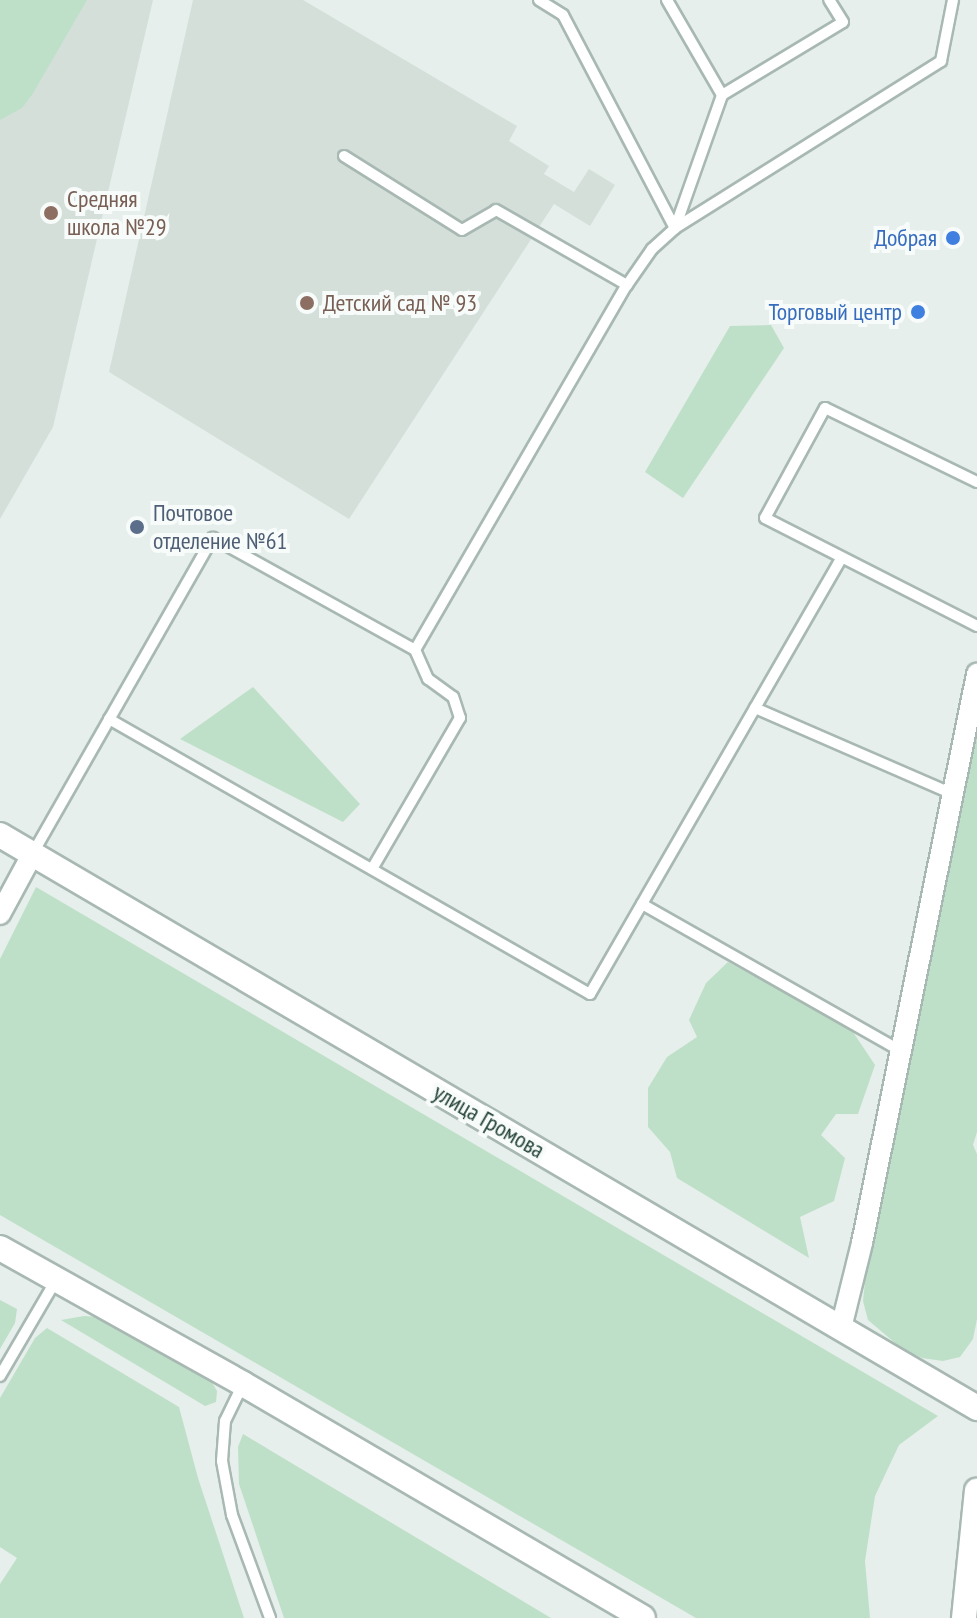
<!DOCTYPE html>
<meta charset="utf-8">
<style>
body{margin:0}
#map{position:relative;width:977px;height:1618px;overflow:hidden;background:#e6efeb;font-family:"PT Sans Narrow",sans-serif}
div>[style]{position:absolute}
.built>*{inset:0;background:#d4dfda}
.green>*{inset:0;background:#bfe0c8}
.roads{filter:drop-shadow(2px 0 #a8b8b2) drop-shadow(-2px 0 #a8b8b2) drop-shadow(0 2px #a8b8b2) drop-shadow(0 -2px #a8b8b2)}
.service>*{height:10px;margin:-5px;padding:0 5px;transform-origin:5px;border-radius:5px;background:#fff}
.minor>*{height:20px;margin:-10px;padding:0 10px;transform-origin:10px;border-radius:10px;background:#fff}
.tertiary>*{height:24px;margin:-12px;padding:0 12px;transform-origin:12px;border-radius:12px;background:#fff}
.secondary>*{height:24px;margin:-12px;padding:0 12px;transform-origin:12px;border-radius:12px;background:#fff}
.dots>*{width:22px;height:22px;translate:-50% -50%;box-sizing:border-box;border:4px solid #f7fbf9;border-radius:50%}
span{translate:-50% -50%;white-space:nowrap;text-align:center;line-height:1.15;-webkit-text-stroke:8px #f7fbf9;paint-order:stroke}
.education-label{font-size:24px;color:#785e54}
.left{translate:0 -50%;text-align:left}
.shop-label{font-size:24px;color:#366cbe}
.right{translate:-100% -50%;text-align:right}
.service-label{font-size:24px;color:#4e5e75}
.street-label{font-size:24px;color:#24423a}
</style>
<div id="map">
<div class="built">
<i style="clip-path:polygon(0 0,153px 0,53px 427px,0 519px)"></i>
<i style="clip-path:polygon(193px 0,303px 0,517px 126px,509px 141px,549px 166px,544px 174px,574px 192px,589px 169px,615px 185px,590px 226px,554px 204px,349px 519px,109px 372px)"></i>
</div>
<div class="green">
<i style="clip-path:polygon(0 0,87px 0,32px 95px,22px 108px,0 120px)"></i>
<i style="clip-path:polygon(771px 325px,784px 348px,683px 498px,645px 472px,730px 326px)"></i>
<i style="clip-path:polygon(253px 687px,360px 804px,343px 822px,180px 739px)"></i>
<i style="clip-path:polygon(977px 733px,977px 1132px,973px 1145px,977px 1154px,977px 1319px,973px 1339px,960px 1357px,943px 1361px,922px 1358px,901px 1348px,868px 1320px,863px 1301px,866px 1272px)"></i>
<i style="clip-path:polygon(36px 887px,938px 1416px,899px 1445px,875px 1496px,865px 1561px,870px 1618px,696px 1618px,0 1215px,0 959px)"></i>
<i style="clip-path:polygon(728px 962px,851px 1029px,875px 1065px,858px 1114px,836px 1114px,821px 1135px,845px 1158px,834px 1201px,800px 1217px,809px 1258px,677px 1178px,670px 1152px,648px 1127px,648px 1088px,667px 1057px,697px 1037px,689px 1020px,706px 983px)"></i>
<i style="clip-path:polygon(0 1300px,17px 1309px,15px 1323px,0 1349px)"></i>
<i style="clip-path:polygon(84px 1316px,98px 1317px,206px 1372px,217px 1391px,216px 1402px,205px 1406px,61px 1320px)"></i>
<i style="clip-path:polygon(47px 1328px,179px 1407px,198px 1478px,244px 1618px,0 1618px,0 1584px,17px 1558px,0 1547px,0 1398px,35px 1338px)"></i>
<i style="clip-path:polygon(243px 1434px,278px 1455px,551px 1618px,284px 1618px,239px 1484px,238px 1447px)"></i>
</div>
<div class="roads">
<div class="service">
<i style="left:539px;top:0;width:28px;rotate:32deg"></i>
<i style="left:563px;top:15px;width:241px;rotate:62.3deg"></i>
<i style="left:667px;top:0;width:110px;rotate:59.9deg"></i>
<i style="left:722px;top:95px;width:141px;rotate:-31.1deg"></i>
<i style="left:843px;top:22px;width:26px;rotate:-122deg"></i>
<i style="left:344px;top:156px;width:139px;rotate:32.1deg"></i>
<i style="left:462px;top:230px;width:39px;rotate:-30deg"></i>
<i style="left:496px;top:210px;width:151px;rotate:29.8deg"></i>
<i style="left:675px;top:228px;width:141px;rotate:-70.5deg"></i>
<i style="left:977px;top:482px;width:169px;rotate:-154deg"></i>
<i style="left:825px;top:408px;width:125px;rotate:118.6deg"></i>
<i style="left:765px;top:518px;width:238px;rotate:27deg"></i>
<i style="left:755px;top:708px;width:216px;rotate:23.5deg"></i>
<i style="left:109px;top:719px;width:554px;rotate:29.76deg"></i>
<i style="left:590px;top:994px;width:504px;rotate:-60.03deg"></i>
<i style="left:33px;top:853px;width:363px;rotate:-60.3deg"></i>
<i style="left:213px;top:538px;width:231px;rotate:29deg"></i>
<i style="left:372px;top:869px;width:175px;rotate:-59.8deg"></i>
<i style="left:460px;top:718px;width:22px;rotate:-108deg"></i>
<i style="left:453px;top:697px;width:31px;rotate:-144deg"></i>
<i style="left:428px;top:679px;width:32px;rotate:-114deg"></i>
<i style="left:415px;top:650px;width:422px;rotate:-59.9deg"></i>
<i style="left:627px;top:285px;width:44px;rotate:-55.2deg"></i>
<i style="left:652px;top:249px;width:31px;rotate:-42deg"></i>
<i style="left:675px;top:228px;width:314px;rotate:-32.1deg"></i>
<i style="left:941px;top:61px;width:62px;rotate:-78.9deg"></i>
<i style="left:642px;top:904px;width:298px;rotate:29.6deg"></i>
<i style="left:0;top:1376px;width:111px;rotate:-59.7deg"></i>
<i style="left:243px;top:1384px;width:41px;rotate:115.9deg"></i>
<i style="left:225px;top:1421px;width:40px;rotate:94.3deg"></i>
<i style="left:222px;top:1461px;width:55px;rotate:79.5deg"></i>
<i style="left:232px;top:1515px;width:110px;rotate:69.7deg"></i>
</div>
<div class="minor">
<i style="left:0;top:914px;width:69px;rotate:-61.6deg"></i>
<i style="left:841px;top:1328px;width:88px;rotate:-76.1deg"></i>
<i style="left:862px;top:1243px;width:581px;rotate:-78.57deg"></i>
</div>
<div class="tertiary">
<i style="left:0;top:835px;width:1133px;rotate:30.39deg"></i>
<i style="left:0;top:1248px;width:278px;rotate:29.2deg"></i>
<i style="left:243px;top:1384px;width:463px;rotate:30.3deg"></i>
</div>
<div class="secondary">
<i style="left:964px;top:1618px;width:128px;rotate:-84.2deg"></i>
</div>
</div>
<div class="dots">
<i style="left:51px;top:213px;background:#8d6e63"></i>
<i style="left:953px;top:238px;background:#3f7fe0"></i>
<i style="left:307px;top:303px;background:#8d6e63"></i>
<i style="left:918px;top:312px;background:#3f7fe0"></i>
<i style="left:137px;top:527px;background:#5c6f8a"></i>
</div>
<div class="education-label">
<span class="left" style="left:67px;top:213px">Средняя<br>школа №29</span>
<span class="left" style="left:323px;top:303px">Детский сад № 93</span>
</div>
<div class="shop-label">
<span class="right" style="left:937px;top:238px">Добрая</span>
<span class="right" style="left:902px;top:312px">Торговый центр</span>
</div>
<div class="service-label">
<span class="left" style="left:153px;top:527px">Почтовое<br>отделение №61</span>
</div>
<div class="street-label">
<span style="left:489px;top:1121px;rotate:30deg">улица Громова</span>
</div>
</div>
